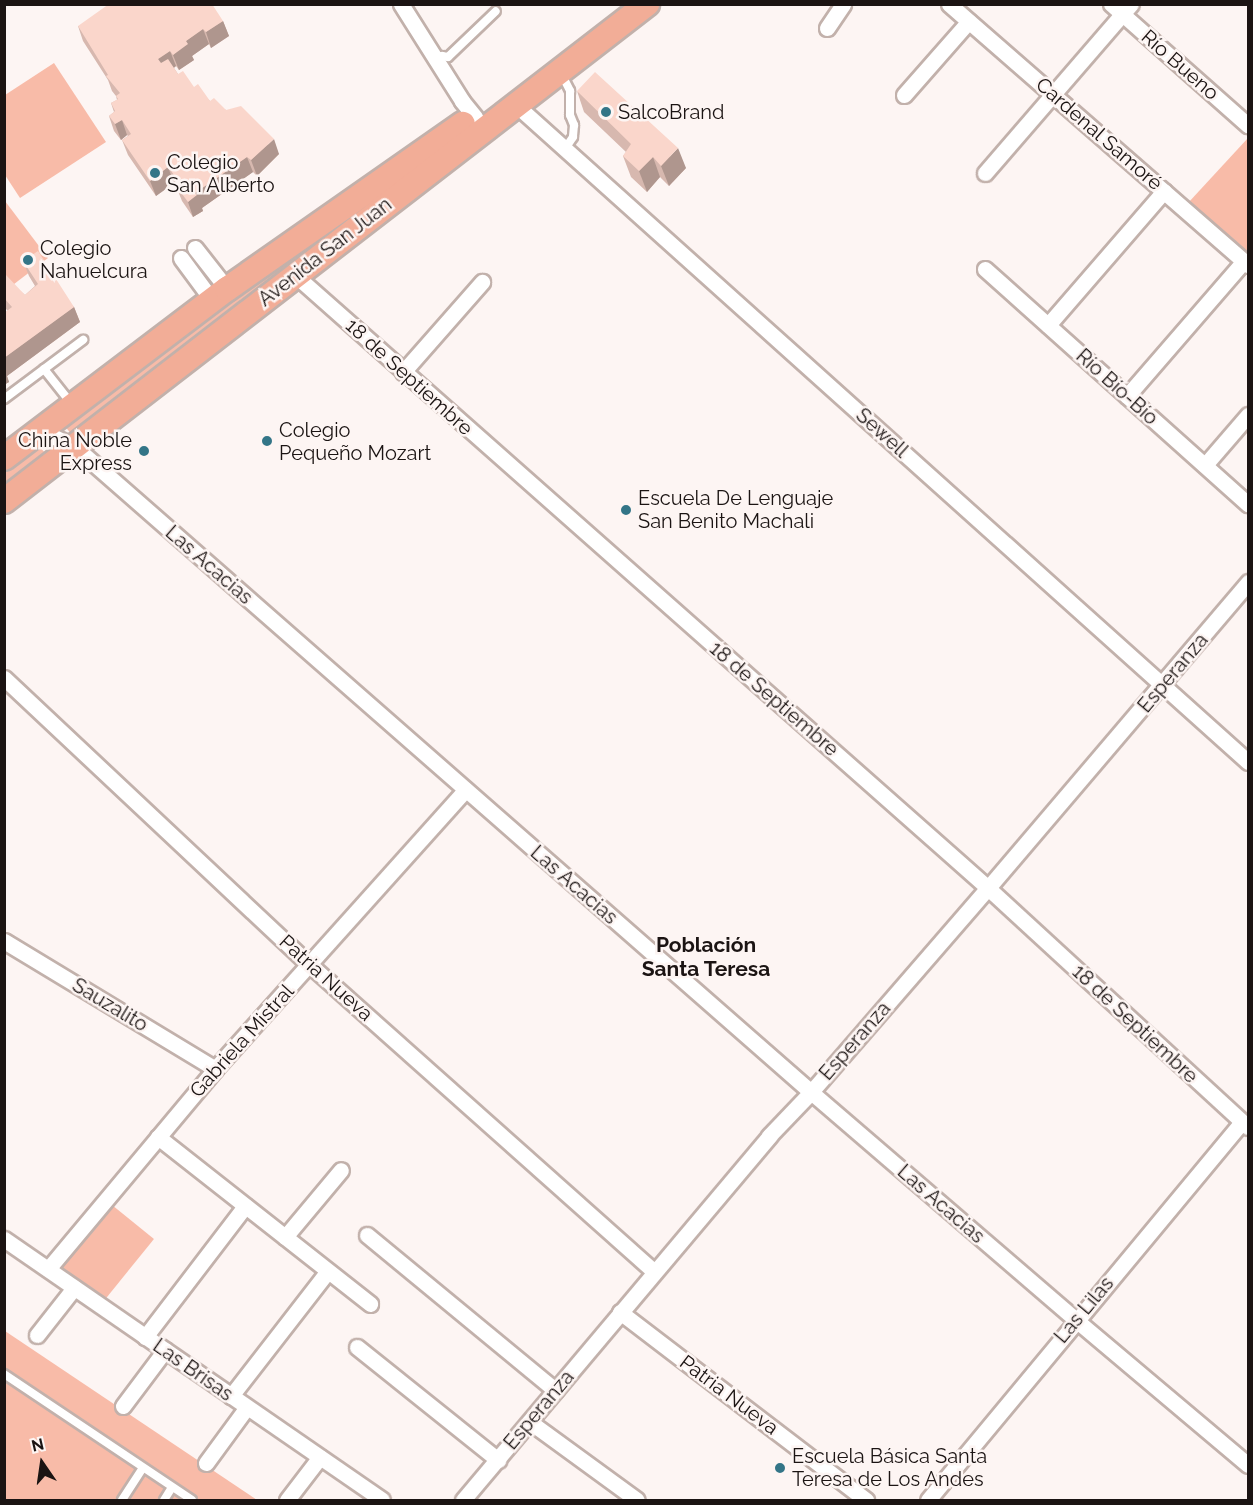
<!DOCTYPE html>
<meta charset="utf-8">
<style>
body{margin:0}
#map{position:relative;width:1253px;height:1505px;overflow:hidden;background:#fdf5f3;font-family:Raleway,sans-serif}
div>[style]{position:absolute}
.green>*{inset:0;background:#f8bba8;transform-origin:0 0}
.roads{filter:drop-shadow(2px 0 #c2b1ab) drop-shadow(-2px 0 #c2b1ab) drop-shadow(0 2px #c2b1ab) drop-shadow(0 -2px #c2b1ab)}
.lane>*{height:8px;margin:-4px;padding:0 4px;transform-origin:4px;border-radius:4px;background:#fff}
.street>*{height:15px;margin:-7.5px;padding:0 7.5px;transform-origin:7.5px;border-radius:7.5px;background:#fff}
.primary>*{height:24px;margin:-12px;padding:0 12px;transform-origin:12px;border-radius:12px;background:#f2ad97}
.wall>*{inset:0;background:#d7b8af}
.shaded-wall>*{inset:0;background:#af968e}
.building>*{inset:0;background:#fad6cb}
.dots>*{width:16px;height:16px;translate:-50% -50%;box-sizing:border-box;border:3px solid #fdf5f3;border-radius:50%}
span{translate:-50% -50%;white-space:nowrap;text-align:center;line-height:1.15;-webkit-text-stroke:5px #fdf5f3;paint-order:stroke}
.street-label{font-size:20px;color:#1b1413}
.poi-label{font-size:20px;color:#1b1413}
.left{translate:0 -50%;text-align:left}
.right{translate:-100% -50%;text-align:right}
.neighbourhood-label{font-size:21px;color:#1b1413;font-weight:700}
.frame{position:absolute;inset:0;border:6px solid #1b1413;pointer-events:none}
.north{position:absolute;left:12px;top:1433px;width:60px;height:60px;-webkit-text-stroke:4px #fdf5f3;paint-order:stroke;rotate:347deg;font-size:16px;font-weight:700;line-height:24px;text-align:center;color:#1b1413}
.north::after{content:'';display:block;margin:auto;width:21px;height:27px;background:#1b1413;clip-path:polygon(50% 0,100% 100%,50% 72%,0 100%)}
</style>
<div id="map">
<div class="green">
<i style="clip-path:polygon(54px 63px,106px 142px,20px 198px,5px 175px,5px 95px)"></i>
<i style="clip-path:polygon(1248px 138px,1248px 255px,1188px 203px)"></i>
<i style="clip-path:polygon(5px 201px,48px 258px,5px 291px)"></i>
<i style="clip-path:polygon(309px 234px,320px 239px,319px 244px,72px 435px,64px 425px)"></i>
<i style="clip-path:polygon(37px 444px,47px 455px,5px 489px,5px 469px)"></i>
<i style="left:112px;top:1205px;width:54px;height:80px;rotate:39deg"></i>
<i style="clip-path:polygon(5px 1331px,257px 1500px,5px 1500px)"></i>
</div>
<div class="roads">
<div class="lane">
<i style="left:437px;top:62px;width:8px;rotate:-50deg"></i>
<i style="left:442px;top:56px;width:6px;rotate:9deg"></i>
<i style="left:448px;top:57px;width:66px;rotate:-43.8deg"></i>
<i style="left:562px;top:75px;width:18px;rotate:63deg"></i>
<i style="left:570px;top:91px;width:24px;rotate:90deg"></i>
<i style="left:570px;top:115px;width:11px;rotate:68deg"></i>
<i style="left:574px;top:125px;width:12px;rotate:95deg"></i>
<i style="left:573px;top:137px;width:14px;rotate:124deg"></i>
<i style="left:44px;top:369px;width:43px;rotate:51.5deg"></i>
<i style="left:4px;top:399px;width:99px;rotate:-36.8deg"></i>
<i style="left:4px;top:1374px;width:226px;rotate:33.8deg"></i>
<i style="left:122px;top:1500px;width:38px;rotate:-57deg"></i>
<i style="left:164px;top:1500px;width:15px;rotate:-58deg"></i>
</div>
<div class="street">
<i style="left:401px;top:4px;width:115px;rotate:57.8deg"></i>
<i style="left:462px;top:101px;width:21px;rotate:51deg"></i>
<i style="left:949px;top:4px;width:397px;rotate:41.1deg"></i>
<i style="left:1111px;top:4px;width:183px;rotate:41.5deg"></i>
<i style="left:827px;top:28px;width:29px;rotate:-56deg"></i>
<i style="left:904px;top:95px;width:98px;rotate:-48.7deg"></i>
<i style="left:515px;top:104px;width:985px;rotate:41.91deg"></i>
<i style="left:985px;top:173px;width:223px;rotate:-49.2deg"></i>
<i style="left:195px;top:248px;width:52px;rotate:52deg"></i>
<i style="left:181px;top:258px;width:52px;rotate:53.6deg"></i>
<i style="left:985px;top:269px;width:353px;rotate:41.8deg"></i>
<i style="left:295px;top:275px;width:925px;rotate:41.49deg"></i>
<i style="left:988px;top:888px;width:353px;rotate:42.6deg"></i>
<i style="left:1048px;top:325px;width:177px;rotate:-49.1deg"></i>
<i style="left:403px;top:372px;width:120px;rotate:-48.7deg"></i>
<i style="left:1127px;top:396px;width:179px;rotate:-49.1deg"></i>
<i style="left:37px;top:433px;width:5px;rotate:-22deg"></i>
<i style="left:42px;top:431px;width:37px;rotate:26deg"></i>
<i style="left:75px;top:447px;width:979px;rotate:41.23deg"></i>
<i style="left:811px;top:1092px;width:350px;rotate:40.7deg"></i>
<i style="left:1076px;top:1320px;width:225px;rotate:40.1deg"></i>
<i style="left:1205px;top:465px;width:66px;rotate:-49.3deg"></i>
<i style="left:4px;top:678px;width:420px;rotate:43.2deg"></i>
<i style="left:310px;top:965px;width:460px;rotate:41.7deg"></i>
<i style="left:4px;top:941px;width:247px;rotate:31.2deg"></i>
<i style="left:158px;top:1137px;width:270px;rotate:38.2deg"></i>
<i style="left:367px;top:1235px;width:244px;rotate:39.5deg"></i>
<i style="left:285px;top:1237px;width:87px;rotate:-50.1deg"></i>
<i style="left:4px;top:1239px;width:459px;rotate:34.6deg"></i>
<i style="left:48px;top:1269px;width:261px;rotate:-50.1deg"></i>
<i style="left:215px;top:1069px;width:375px;rotate:-48.1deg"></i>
<i style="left:620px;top:1312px;width:310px;rotate:37.4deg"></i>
<i style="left:37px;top:1335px;width:60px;rotate:-51.8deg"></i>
<i style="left:145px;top:1337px;width:165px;rotate:-52.6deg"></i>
<i style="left:357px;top:1347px;width:181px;rotate:38.7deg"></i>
<i style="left:231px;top:1396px;width:158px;rotate:-52.2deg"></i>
<i style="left:123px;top:1406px;width:70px;rotate:-53.1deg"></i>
<i style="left:530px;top:1422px;width:132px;rotate:36.1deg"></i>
<i style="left:206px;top:1463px;width:69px;rotate:-53.8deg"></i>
<i style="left:287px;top:1500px;width:54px;rotate:-52.5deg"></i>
<i style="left:463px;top:1500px;width:476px;rotate:-49.9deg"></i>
<i style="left:769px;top:1136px;width:61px;rotate:-46.3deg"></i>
<i style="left:811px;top:1092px;width:270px;rotate:-49.1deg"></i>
<i style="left:988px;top:888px;width:402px;rotate:-49.6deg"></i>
<i style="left:928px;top:1500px;width:491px;rotate:-50.3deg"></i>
</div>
<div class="primary">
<i style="left:4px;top:458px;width:280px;rotate:-37.2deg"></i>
<i style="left:227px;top:289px;width:288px;rotate:-35deg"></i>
<i style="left:4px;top:501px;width:813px;rotate:-37.7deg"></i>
</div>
</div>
<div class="wall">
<i style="clip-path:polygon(223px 21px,229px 36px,211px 48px,209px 44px,192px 56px,194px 60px,179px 70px,176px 66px,174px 68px,178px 74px,210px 101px,226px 110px,279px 154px,257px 176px,253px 172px,202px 208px,203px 211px,193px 217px,182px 201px,176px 186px,174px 183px,156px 196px,128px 155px,122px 140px,128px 136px,127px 135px,121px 140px,114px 131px,109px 116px,114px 112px,111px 103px,117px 100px,116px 96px,112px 91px,108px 80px,83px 41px,78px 26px)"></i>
<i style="clip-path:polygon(577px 91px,686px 168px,669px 186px,660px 177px,647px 192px,631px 177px,623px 156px,626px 152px,584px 112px)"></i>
<i style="clip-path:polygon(23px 261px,74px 307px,80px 322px,7px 376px,9px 382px,4px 385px,4px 313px,8px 311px,4px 307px,4px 277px,25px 295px,35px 286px,29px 276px)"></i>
</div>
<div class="shaded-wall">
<i style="clip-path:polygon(223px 21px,229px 36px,211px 48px,206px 32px)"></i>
<i style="clip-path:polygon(203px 29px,209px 44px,192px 56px,194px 60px,179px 70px,173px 55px,186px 41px)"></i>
<i style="clip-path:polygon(170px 51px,176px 66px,164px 75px,158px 59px)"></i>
<i style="clip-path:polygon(122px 120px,127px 135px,121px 140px,115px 124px)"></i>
<i style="clip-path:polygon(274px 139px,279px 154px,257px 176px,251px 160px)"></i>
<i style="clip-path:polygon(678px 148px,686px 168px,669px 186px,661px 166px)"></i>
<i style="clip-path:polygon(247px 157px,253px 172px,202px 208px,203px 211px,193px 217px,188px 202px,195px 193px)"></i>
<i style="clip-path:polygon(653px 157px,660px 177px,647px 192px,639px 171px)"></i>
<i style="clip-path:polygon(168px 167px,174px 183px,156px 196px,150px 181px)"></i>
<i style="clip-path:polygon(74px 307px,80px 322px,7px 376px,9px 382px,4px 385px,4px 358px)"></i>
</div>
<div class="building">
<i style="clip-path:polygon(109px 4px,212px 4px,223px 21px,206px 32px,203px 29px,186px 41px,188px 44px,173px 55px,170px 51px,158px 59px,161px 63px,168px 59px,178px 74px,183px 71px,194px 87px,198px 84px,210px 101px,214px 98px,226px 110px,241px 106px,274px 139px,251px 160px,247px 157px,195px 193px,197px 195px,188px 202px,176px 186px,180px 183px,168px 167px,150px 181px,122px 140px,131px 134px,122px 120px,115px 124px,109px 116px,115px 111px,111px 103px,118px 99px,116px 96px,120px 93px,106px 76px,108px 75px,78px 26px)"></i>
<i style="clip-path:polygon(595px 72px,678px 148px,661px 166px,653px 157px,639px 171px,623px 156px,631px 144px,577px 91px)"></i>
<i style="clip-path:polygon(38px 251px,74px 307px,4px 358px,4px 313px,12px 307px,4px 298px,4px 277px,6px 275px,25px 295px,38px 284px,23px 261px)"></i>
</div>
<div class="dots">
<i style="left:606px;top:112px;background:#337587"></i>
<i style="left:155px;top:173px;background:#337587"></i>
<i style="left:28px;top:260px;background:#337587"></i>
<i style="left:267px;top:441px;background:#337587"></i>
<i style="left:144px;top:451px;background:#337587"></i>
<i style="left:626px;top:510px;background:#337587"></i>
<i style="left:780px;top:1468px;background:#337587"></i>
</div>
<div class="street-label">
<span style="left:1180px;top:65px;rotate:41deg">Río Bueno</span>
<span style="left:1099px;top:134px;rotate:41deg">Cardenal Samoré</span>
<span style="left:325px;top:252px;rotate:-38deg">Avenida San Juan</span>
<span style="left:409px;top:377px;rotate:42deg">18 de Septiembre</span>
<span style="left:1117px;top:387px;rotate:42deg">Río Bío-Bío</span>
<span style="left:882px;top:433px;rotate:42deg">Sewell</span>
<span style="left:209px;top:565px;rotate:41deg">Las Acacias</span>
<span style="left:1173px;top:673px;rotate:-50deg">Esperanza</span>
<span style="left:774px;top:699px;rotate:41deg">18 de Septiembre</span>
<span style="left:574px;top:885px;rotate:41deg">Las Acacias</span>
<span style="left:326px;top:978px;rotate:42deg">Patria Nueva</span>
<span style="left:110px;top:1005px;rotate:31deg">Sauzalito</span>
<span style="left:1135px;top:1024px;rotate:43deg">18 de Septiembre</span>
<span style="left:242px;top:1041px;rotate:-48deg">Gabriela Mistral</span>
<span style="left:855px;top:1041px;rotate:-49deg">Esperanza</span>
<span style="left:941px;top:1204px;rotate:41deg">Las Acacias</span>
<span style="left:1084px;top:1310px;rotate:-50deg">Las Lilas</span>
<span style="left:193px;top:1370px;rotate:35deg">Las Brisas</span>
<span style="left:729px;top:1395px;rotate:37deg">Patria Nueva</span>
<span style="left:539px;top:1410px;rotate:-50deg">Esperanza</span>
</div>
<div class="poi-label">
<span class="left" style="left:618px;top:112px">SalcoBrand</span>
<span class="left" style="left:167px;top:174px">Colegio<br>San Alberto</span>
<span class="left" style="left:40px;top:260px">Colegio<br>Nahuelcura</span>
<span class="left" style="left:279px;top:442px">Colegio<br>Pequeño Mozart</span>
<span class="right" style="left:132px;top:452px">China Noble<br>Express</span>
<span class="left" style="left:638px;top:510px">Escuela De Lenguaje<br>San Benito Machali</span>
<span class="left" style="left:792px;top:1468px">Escuela Básica Santa<br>Teresa de Los Andes</span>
</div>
<div class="neighbourhood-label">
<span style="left:706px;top:957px">Población<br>Santa Teresa</span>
</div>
<div class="frame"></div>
<div class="north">N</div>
</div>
